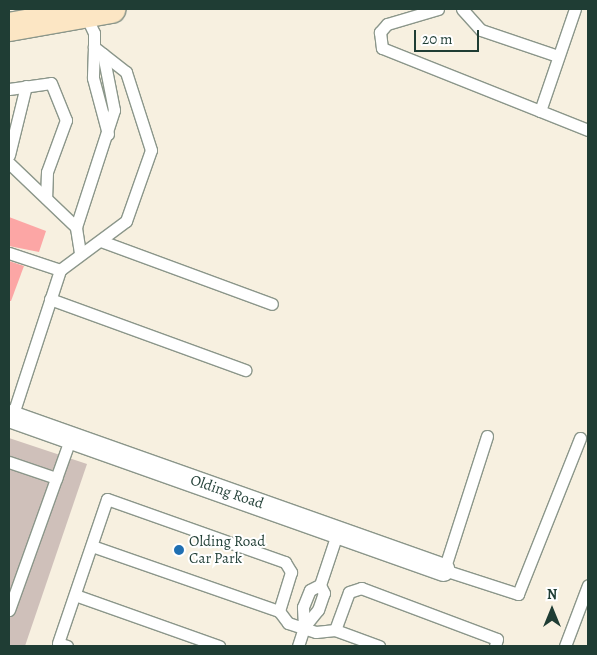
<!DOCTYPE html>
<style>
body{margin:0}
#map{position:relative;width:597px;height:655px;overflow:hidden;background:#f7f0e0;font-family:Alegreya,serif}
div>[style]{position:absolute}
.industrial>*{inset:0;background:#cfc0ba}
.building>*{inset:0;background:#fca6a5}
.roads{filter:drop-shadow(1px 0 #8b968a) drop-shadow(-1px 0 #8b968a) drop-shadow(0 1px #8b968a) drop-shadow(0 -1px #8b968a)}
.lane>*{height:11px;margin:-5.5px;padding:0 5.5px;transform-origin:5.5px;border-radius:5.5px;background:#fff}
.street>*{height:22px;margin:-11px;padding:0 11px;transform-origin:11px;border-radius:11px;background:#fff}
.secondary>*{height:28px;margin:-14px;padding:0 14px;transform-origin:14px;border-radius:14px;background:#fce6c4}
.dots>*{width:14px;height:14px;translate:-50% -50%;box-sizing:border-box;border:2px solid #fff;border-radius:50%}
span{translate:-50% -50%;white-space:nowrap;text-align:center;line-height:1.15;-webkit-text-stroke:4px #fff;paint-order:stroke}
.street-label{font-size:15px;color:#1f3d34}
.poi-label{font-size:15px;color:#1f3d34}
.left{translate:0 -50%;text-align:left}
.frame{position:absolute;inset:0;border:10px solid #1f3d34;pointer-events:none}
.north{position:absolute;left:527px;top:585px;width:50px;height:50px;-webkit-text-stroke:4px #fff;paint-order:stroke;rotate:0deg;font-size:14px;font-weight:700;line-height:20px;text-align:center;color:#1f3d34}
.north::after{content:'';display:block;margin:auto;width:18px;height:22px;background:#1f3d34;clip-path:polygon(50% 0,100% 100%,50% 72%,0 100%)}
.scale{position:absolute;left:414px;top:30px;width:65px;height:22px;box-sizing:border-box;border:2px solid #1f3d34;border-top:0;padding-left:6px;font-size:15px;line-height:18px;white-space:nowrap;color:#1f3d34;-webkit-text-stroke:4px #fff;paint-order:stroke}
</style>
<div id="map">
<div class="industrial">
<i style="clip-path:polygon(9px 438px,87px 464px,25px 646px,9px 646px)"></i>
</div>
<div class="building">
<i style="clip-path:polygon(9px 217px,46px 231px,39px 252px,9px 246px)"></i>
<i style="clip-path:polygon(9px 261px,24px 266px,11px 301px,9px 301px)"></i>
</div>
<div class="roads">
<div class="lane">
<i style="left:438px;top:9px;width:53px;rotate:163.6deg"></i>
<i style="left:387px;top:24px;width:11px;rotate:131deg"></i>
<i style="left:380px;top:32px;width:16px;rotate:83deg"></i>
<i style="left:382px;top:48px;width:222px;rotate:21.7deg"></i>
<i style="left:462px;top:9px;width:28px;rotate:48deg"></i>
<i style="left:481px;top:30px;width:81px;rotate:18.7deg"></i>
<i style="left:94px;top:47px;width:31px;rotate:92deg"></i>
<i style="left:93px;top:78px;width:58px;rotate:75deg"></i>
<i style="left:9px;top:89px;width:42px;rotate:-8.1deg"></i>
<i style="left:51px;top:83px;width:40px;rotate:68deg"></i>
<i style="left:66px;top:120px;width:55px;rotate:110.1deg"></i>
<i style="left:47px;top:172px;width:26px;rotate:92deg"></i>
<i style="left:540px;top:111px;width:108px;rotate:-71.1deg"></i>
<i style="left:9px;top:155px;width:71px;rotate:-76.2deg"></i>
<i style="left:9px;top:163px;width:93px;rotate:43.7deg"></i>
<i style="left:101px;top:241px;width:182px;rotate:20.2deg"></i>
<i style="left:9px;top:253px;width:54px;rotate:18.4deg"></i>
<i style="left:80px;top:253px;width:26px;rotate:-99deg"></i>
<i style="left:76px;top:227px;width:123px;rotate:-72deg"></i>
<i style="left:114px;top:110px;width:57px;rotate:-101.1deg"></i>
<i style="left:50px;top:299px;width:208px;rotate:20deg"></i>
<i style="left:12px;top:417px;width:155px;rotate:-71.9deg"></i>
<i style="left:60px;top:270px;width:82px;rotate:-36.6deg"></i>
<i style="left:126px;top:221px;width:75px;rotate:-70.6deg"></i>
<i style="left:151px;top:150px;width:82px;rotate:-107.8deg"></i>
<i style="left:126px;top:72px;width:41px;rotate:-142deg"></i>
<i style="left:94px;top:47px;width:14px;rotate:-90deg"></i>
<i style="left:94px;top:33px;width:21px;rotate:-115deg"></i>
<i style="left:487px;top:436px;width:141px;rotate:107.8deg"></i>
<i style="left:444px;top:570px;width:78px;rotate:18deg"></i>
<i style="left:518px;top:594px;width:168px;rotate:-68.3deg"></i>
<i style="left:9px;top:462px;width:50px;rotate:18.8deg"></i>
<i style="left:92px;top:546px;width:198px;rotate:19.2deg"></i>
<i style="left:279px;top:611px;width:15px;rotate:53deg"></i>
<i style="left:288px;top:623px;width:29px;rotate:18deg"></i>
<i style="left:316px;top:632px;width:19px;rotate:-6deg"></i>
<i style="left:335px;top:630px;width:47px;rotate:20deg"></i>
<i style="left:75px;top:595px;width:153px;rotate:19.5deg"></i>
<i style="left:9px;top:610px;width:184px;rotate:-70.3deg"></i>
<i style="left:304px;top:627px;width:20px;rotate:-93deg"></i>
<i style="left:303px;top:607px;width:18px;rotate:-68deg"></i>
<i style="left:310px;top:590px;width:11px;rotate:-27deg"></i>
<i style="left:335px;top:630px;width:40px;rotate:-69.8deg"></i>
<i style="left:349px;top:592px;width:13px;rotate:-18deg"></i>
<i style="left:361px;top:588px;width:145px;rotate:20.6deg"></i>
<i style="left:497px;top:639px;width:7px;rotate:106deg"></i>
<i style="left:67px;top:646px;width:9px;rotate:-162deg"></i>
<i style="left:58px;top:643px;width:152px;rotate:-71.2deg"></i>
<i style="left:107px;top:499px;width:189px;rotate:19.5deg"></i>
<i style="left:285px;top:562px;width:12px;rotate:59deg"></i>
<i style="left:291px;top:572px;width:41px;rotate:107.1deg"></i>
<i style="left:298px;top:646px;width:20px;rotate:-72deg"></i>
<i style="left:304px;top:627px;width:22px;rotate:-51deg"></i>
<i style="left:318px;top:610px;width:18px;rotate:-71deg"></i>
<i style="left:324px;top:593px;width:9px;rotate:-117deg"></i>
<i style="left:320px;top:585px;width:57px;rotate:-71.6deg"></i>
<i style="left:565px;top:646px;width:65px;rotate:-69.3deg"></i>
</div>
<div class="street">
<i style="left:9px;top:416px;width:461px;rotate:19.5deg"></i>
</div>
<div class="secondary">
<i style="left:9px;top:27px;width:104px;rotate:-10deg"></i>
</div>
</div>
<div class="dots">
<i style="left:179px;top:550px;background:#1f6fb2"></i>
</div>
<div class="street-label">
<span style="left:227px;top:492px;rotate:19deg">Olding Road</span>
</div>
<div class="poi-label">
<span class="left" style="left:189px;top:550px">Olding Road<br>Car Park</span>
</div>
<div class="frame"></div>
<div class="north">N</div>
<div class="scale">20 m</div>
</div>
